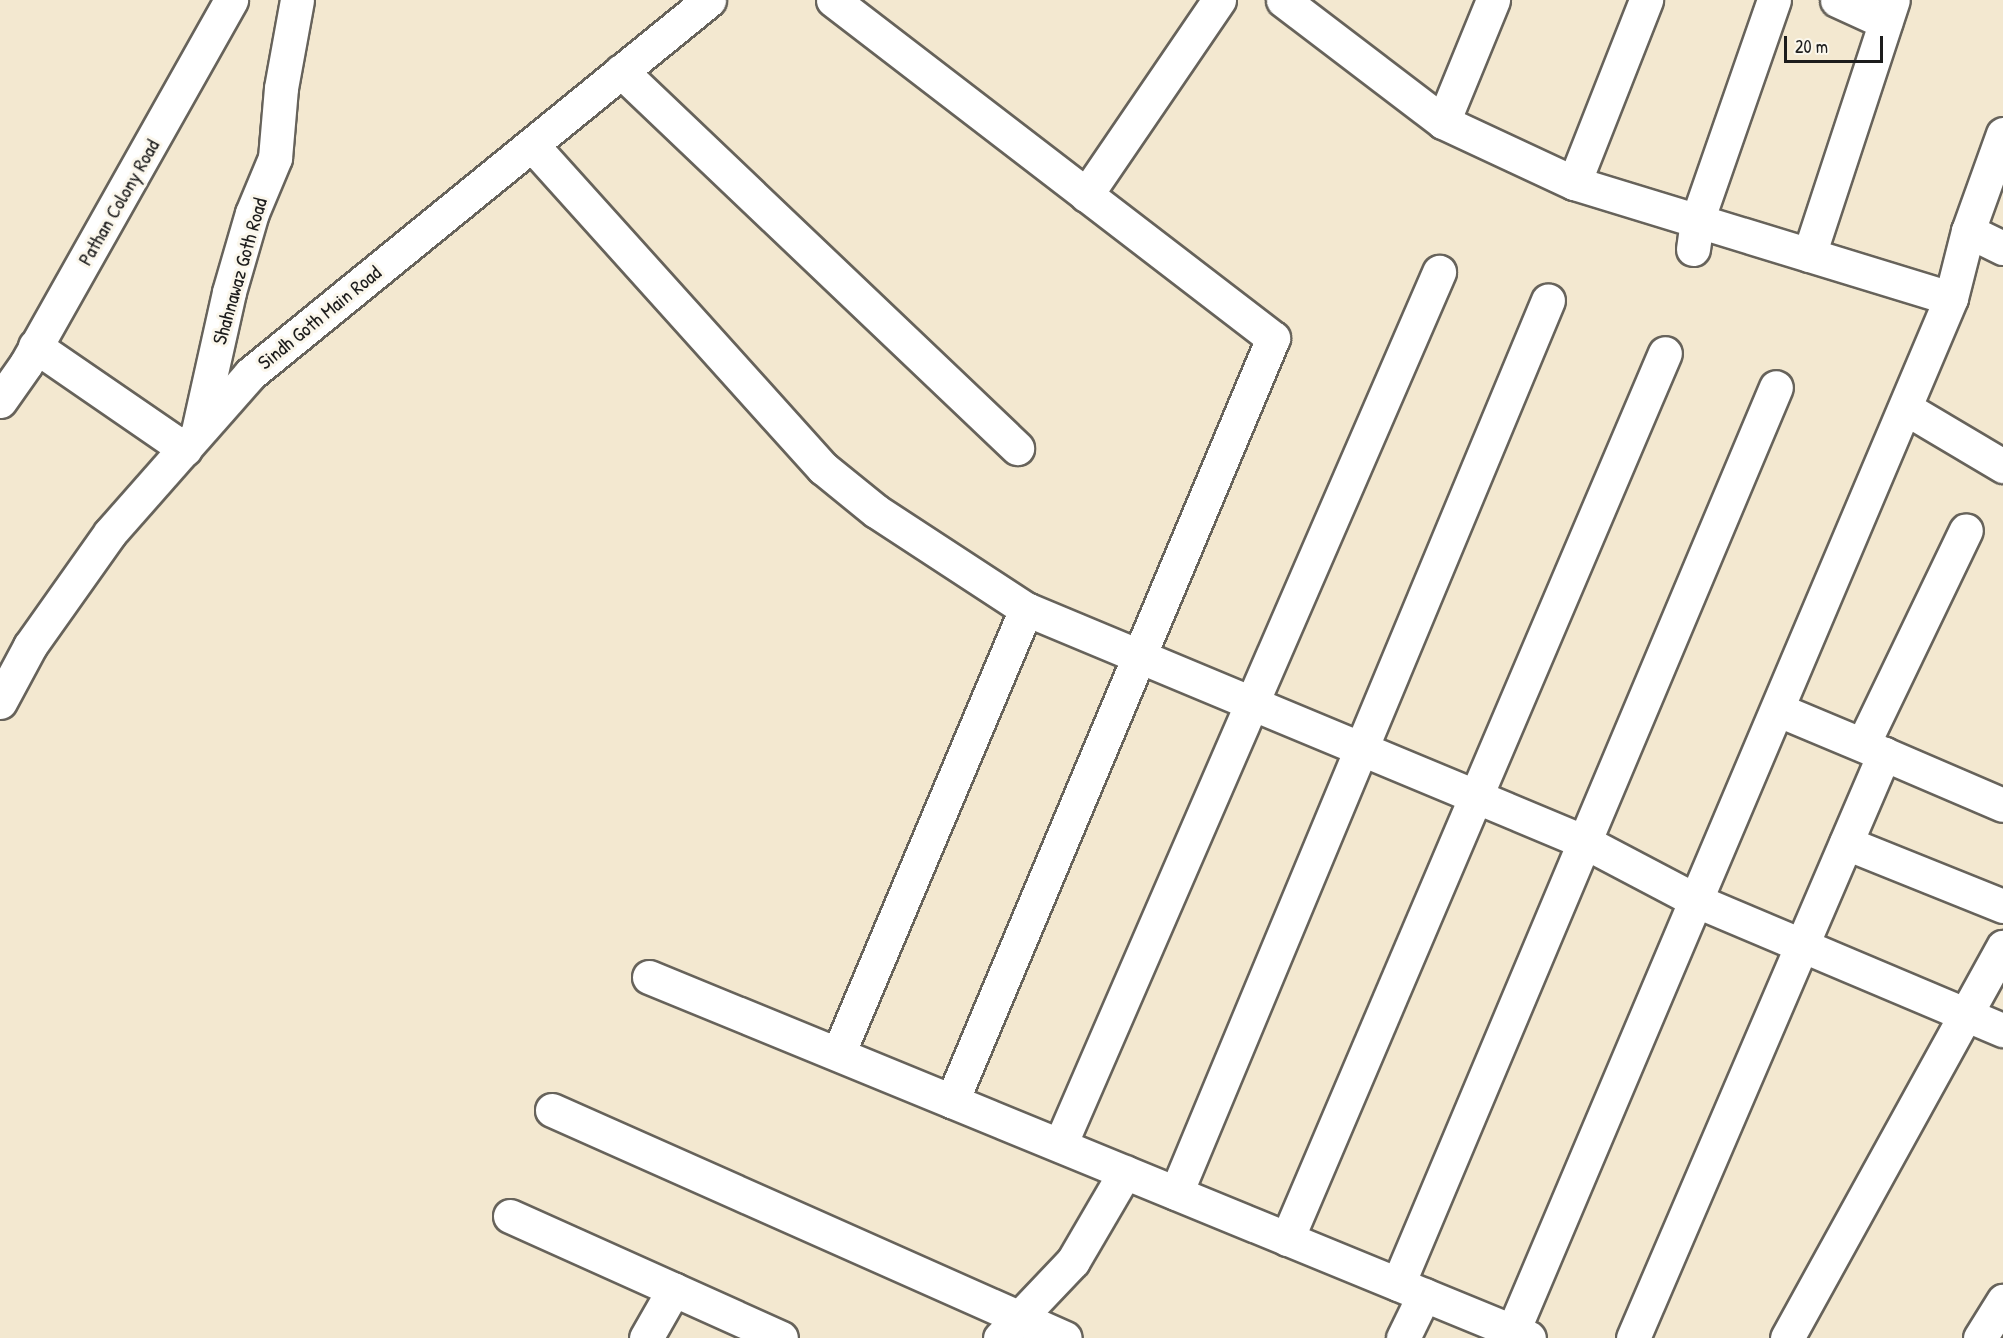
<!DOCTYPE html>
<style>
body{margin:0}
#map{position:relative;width:2003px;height:1338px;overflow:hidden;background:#f3e8d0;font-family:"Patrick Hand",sans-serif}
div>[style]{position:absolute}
.roads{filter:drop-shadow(2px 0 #67635b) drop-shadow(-2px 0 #67635b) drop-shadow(0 2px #67635b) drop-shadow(0 -2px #67635b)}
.minor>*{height:33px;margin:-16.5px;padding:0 16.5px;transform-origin:16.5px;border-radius:16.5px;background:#fff}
span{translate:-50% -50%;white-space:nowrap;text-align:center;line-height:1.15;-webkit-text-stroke:6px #fbf7ec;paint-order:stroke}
.street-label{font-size:20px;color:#1c1c1c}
.scale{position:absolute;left:1784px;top:36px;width:99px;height:27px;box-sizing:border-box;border:3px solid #1c1c1c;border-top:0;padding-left:8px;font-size:18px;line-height:21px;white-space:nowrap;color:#1c1c1c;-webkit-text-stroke:4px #fbf7ec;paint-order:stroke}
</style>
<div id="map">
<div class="roads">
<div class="minor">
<i style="left:833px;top:0;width:555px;rotate:37.53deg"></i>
<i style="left:1273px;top:338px;width:828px;rotate:112.82deg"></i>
<i style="left:1283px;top:0;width:201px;rotate:37.3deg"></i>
<i style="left:1443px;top:122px;width:145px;rotate:25deg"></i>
<i style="left:1574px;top:183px;width:394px;rotate:17deg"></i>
<i style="left:1951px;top:298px;width:1122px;rotate:112.98deg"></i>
<i style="left:1837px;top:0;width:53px;rotate:24.6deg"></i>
<i style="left:621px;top:71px;width:547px;rotate:43.59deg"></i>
<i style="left:1443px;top:122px;width:132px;rotate:-67.7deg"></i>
<i style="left:532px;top:145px;width:435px;rotate:48deg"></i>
<i style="left:823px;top:468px;width:68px;rotate:39.1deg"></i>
<i style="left:876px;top:511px;width:179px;rotate:33.2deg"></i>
<i style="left:1574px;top:183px;width:197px;rotate:-68.5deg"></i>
<i style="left:1086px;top:195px;width:236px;rotate:-55.7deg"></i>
<i style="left:1968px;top:231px;width:39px;rotate:26deg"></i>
<i style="left:1693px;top:249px;width:28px;rotate:-82deg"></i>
<i style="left:1697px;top:221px;width:234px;rotate:-70.8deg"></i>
<i style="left:1809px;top:255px;width:268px;rotate:-71.8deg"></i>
<i style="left:1951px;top:298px;width:69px;rotate:-75.8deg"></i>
<i style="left:1968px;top:231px;width:103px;rotate:-70.2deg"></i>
<i style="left:35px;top:346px;width:182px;rotate:34.5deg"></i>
<i style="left:0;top:401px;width:45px;rotate:-54.9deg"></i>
<i style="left:26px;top:364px;width:418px;rotate:-60.6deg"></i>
<i style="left:1907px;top:409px;width:112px;rotate:30.7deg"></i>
<i style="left:198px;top:431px;width:142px;rotate:-77.4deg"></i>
<i style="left:229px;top:292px;width:82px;rotate:-73.8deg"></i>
<i style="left:252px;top:213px;width:60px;rotate:-67.3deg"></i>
<i style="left:275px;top:158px;width:70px;rotate:-85.1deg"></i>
<i style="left:281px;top:88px;width:89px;rotate:-79.7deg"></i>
<i style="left:0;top:702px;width:64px;rotate:-61.8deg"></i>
<i style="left:30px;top:646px;width:138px;rotate:-54.7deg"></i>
<i style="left:110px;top:533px;width:212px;rotate:-48.6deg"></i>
<i style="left:250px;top:374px;width:592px;rotate:-39.17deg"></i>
<i style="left:1863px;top:744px;width:237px;rotate:-64.3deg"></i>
<i style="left:1884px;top:754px;width:129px;rotate:23.2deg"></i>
<i style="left:1846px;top:843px;width:169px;rotate:21.9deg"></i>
<i style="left:649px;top:977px;width:951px;rotate:22.3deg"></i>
<i style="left:838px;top:1054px;width:483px;rotate:-67.1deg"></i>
<i style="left:1026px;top:609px;width:606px;rotate:22.63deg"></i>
<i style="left:1585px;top:842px;width:127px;rotate:27.8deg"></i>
<i style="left:1697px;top:901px;width:332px;rotate:22.9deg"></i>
<i style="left:552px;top:1110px;width:561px;rotate:23.96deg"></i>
<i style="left:1060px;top:1145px;width:952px;rotate:-66.53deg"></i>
<i style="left:1176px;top:1193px;width:967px;rotate:-67.38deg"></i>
<i style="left:510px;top:1216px;width:297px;rotate:24.2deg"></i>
<i style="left:1287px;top:1239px;width:963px;rotate:-66.9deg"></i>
<i style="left:1398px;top:1284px;width:973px;rotate:-67.15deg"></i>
<i style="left:646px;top:1338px;width:56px;rotate:-60.3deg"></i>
<i style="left:1000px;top:1338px;width:106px;rotate:-46.5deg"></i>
<i style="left:1073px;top:1261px;width:103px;rotate:-59.7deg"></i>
<i style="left:1403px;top:1338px;width:48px;rotate:-64deg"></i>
<i style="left:1633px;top:1338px;width:636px;rotate:-66.74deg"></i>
<i style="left:1884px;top:754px;width:114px;rotate:-157.3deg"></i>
<i style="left:1787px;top:1338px;width:447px;rotate:-61.1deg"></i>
<i style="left:1980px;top:1338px;width:44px;rotate:-58.1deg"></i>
</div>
</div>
<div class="street-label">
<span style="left:118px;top:202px;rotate:-60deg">Pathan Colony Road</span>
<span style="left:239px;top:271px;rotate:-74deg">Shahnawaz Goth Road</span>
<span style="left:319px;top:317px;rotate:-39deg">Sindh Goth Main Road</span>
</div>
<div class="scale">20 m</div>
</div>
